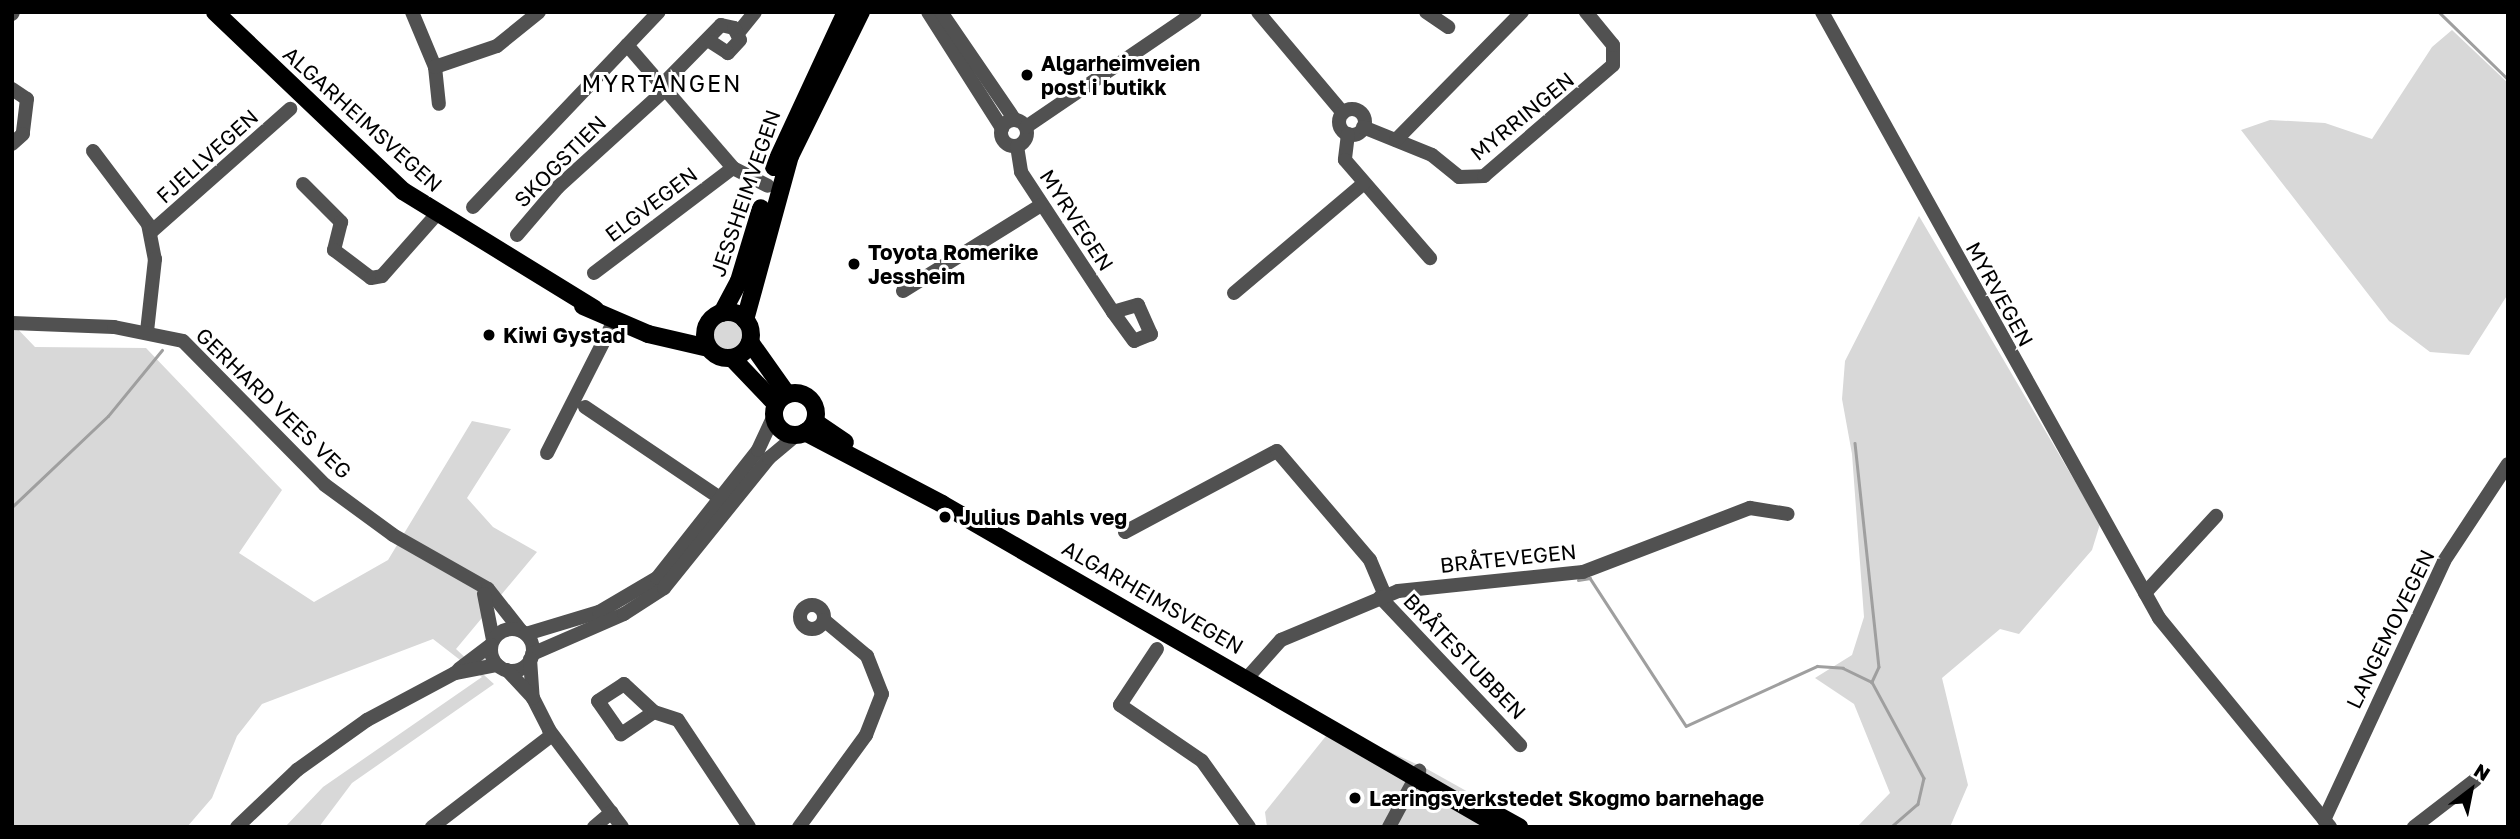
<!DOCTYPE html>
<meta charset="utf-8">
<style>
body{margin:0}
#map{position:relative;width:2520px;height:839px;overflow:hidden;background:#fff;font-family:"Golos Text",sans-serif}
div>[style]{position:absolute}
.green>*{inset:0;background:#d8d8d8}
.round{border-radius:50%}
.stream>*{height:2.5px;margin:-1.25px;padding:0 1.25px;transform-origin:1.25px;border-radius:1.25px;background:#9f9f9f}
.minor>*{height:14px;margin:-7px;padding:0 7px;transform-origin:7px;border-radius:7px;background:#515151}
.minor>.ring{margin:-7px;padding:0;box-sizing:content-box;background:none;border:14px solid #515151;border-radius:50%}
.major>*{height:18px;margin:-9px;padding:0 9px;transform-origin:9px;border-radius:9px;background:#000}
.major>.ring{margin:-9px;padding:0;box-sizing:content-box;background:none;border:18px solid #000;border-radius:50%}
.dots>*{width:19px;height:19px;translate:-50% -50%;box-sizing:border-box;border:4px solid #fff;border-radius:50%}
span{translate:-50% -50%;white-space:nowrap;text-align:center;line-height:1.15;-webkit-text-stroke:6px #fff;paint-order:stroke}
.poi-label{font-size:21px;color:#000;font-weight:700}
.left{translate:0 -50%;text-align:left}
.street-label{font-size:21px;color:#000}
.neighbourhood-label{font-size:23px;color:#000;letter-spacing:2px}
.frame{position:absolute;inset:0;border:14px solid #000;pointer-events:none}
.north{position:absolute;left:2436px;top:755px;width:70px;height:70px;-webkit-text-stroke:5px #fff;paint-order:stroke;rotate:32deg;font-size:19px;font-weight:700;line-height:28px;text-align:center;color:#000}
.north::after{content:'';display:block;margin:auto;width:24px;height:32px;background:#000;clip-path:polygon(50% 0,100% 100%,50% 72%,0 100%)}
</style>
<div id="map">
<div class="green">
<i style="clip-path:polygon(2452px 30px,2508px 83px,2508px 294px,2469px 355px,2430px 352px,2389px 321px,2241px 130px,2270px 120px,2325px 123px,2372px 139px,2432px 47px)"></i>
<i style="clip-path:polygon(1919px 216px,2100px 524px,2092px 550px,2019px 634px,2000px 629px,1942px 678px,1968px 785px,1950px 827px,1857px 827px,1890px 793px,1854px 704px,1815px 678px,1852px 655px,1864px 617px,1852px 454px,1842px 399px,1845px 361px)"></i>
<i class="round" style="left:714px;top:321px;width:28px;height:28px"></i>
<i style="clip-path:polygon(12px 323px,35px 347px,146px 348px,282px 490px,239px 553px,314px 602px,388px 560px,472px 421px,511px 429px,467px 498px,493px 527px,537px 552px,456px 649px,472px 664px,484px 657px,486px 662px,474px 666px,494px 684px,352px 783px,319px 827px,285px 827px,323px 787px,482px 677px,433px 639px,262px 704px,237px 736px,212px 798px,187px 827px,12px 827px)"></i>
<i style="clip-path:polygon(1334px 726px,1427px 769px,1531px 827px,1267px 827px,1265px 812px)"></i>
</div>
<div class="stream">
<i style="left:2439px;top:12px;width:96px;rotate:44.2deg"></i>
<i style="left:1855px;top:443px;width:225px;rotate:83.9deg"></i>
<i style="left:1879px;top:667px;width:17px;rotate:115deg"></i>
<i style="left:12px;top:507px;width:132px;rotate:-43.5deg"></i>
<i style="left:108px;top:416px;width:85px;rotate:-50.7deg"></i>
<i style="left:1578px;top:580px;width:12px;rotate:-9deg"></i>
<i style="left:1590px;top:578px;width:176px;rotate:57deg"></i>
<i style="left:1686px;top:726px;width:144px;rotate:-24.6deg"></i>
<i style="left:1817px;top:666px;width:26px;rotate:4deg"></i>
<i style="left:1843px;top:668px;width:32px;rotate:26deg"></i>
<i style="left:1872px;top:682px;width:109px;rotate:61.6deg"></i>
<i style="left:1924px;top:778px;width:27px;rotate:103deg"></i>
<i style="left:1918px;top:804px;width:35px;rotate:139deg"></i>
</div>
<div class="minor">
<i style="left:412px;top:12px;width:60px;rotate:67.3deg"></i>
<i style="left:435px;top:67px;width:37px;rotate:84deg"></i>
<i style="left:928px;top:12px;width:138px;rotate:57.5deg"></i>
<i style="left:941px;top:12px;width:131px;rotate:55.6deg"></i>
<i style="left:1258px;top:12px;width:132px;rotate:49.9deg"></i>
<i style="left:1426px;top:12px;width:27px;rotate:34deg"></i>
<i style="left:1822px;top:12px;width:693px;rotate:60.92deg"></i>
<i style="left:2159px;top:618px;width:270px;rotate:50.7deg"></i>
<i style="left:12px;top:14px;width:2px;rotate:-63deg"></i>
<i style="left:738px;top:33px;width:27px;rotate:-51deg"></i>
<i style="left:627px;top:45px;width:162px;rotate:49.2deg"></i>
<i style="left:733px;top:168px;width:39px;rotate:27deg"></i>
<i style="left:435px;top:67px;width:65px;rotate:-18.7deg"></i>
<i style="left:497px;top:46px;width:54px;rotate:-39deg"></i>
<i style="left:662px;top:85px;width:84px;rotate:-45.5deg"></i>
<i style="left:721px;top:25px;width:13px;rotate:13deg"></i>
<i style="left:734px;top:28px;width:13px;rotate:63deg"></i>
<i style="left:740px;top:40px;width:18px;rotate:133deg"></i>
<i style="left:728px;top:53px;width:20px;rotate:-147deg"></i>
<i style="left:12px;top:89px;width:18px;rotate:34deg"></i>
<i style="left:27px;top:99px;width:35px;rotate:97deg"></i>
<i style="left:23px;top:134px;width:15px;rotate:138deg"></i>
<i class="ring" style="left:1339px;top:109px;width:12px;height:12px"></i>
<i class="ring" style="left:1001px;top:120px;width:12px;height:12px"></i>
<i style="left:1026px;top:127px;width:204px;rotate:-34.2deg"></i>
<i style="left:1363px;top:127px;width:74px;rotate:22.1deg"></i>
<i style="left:1432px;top:155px;width:35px;rotate:39deg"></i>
<i style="left:1459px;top:177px;width:25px;rotate:-2deg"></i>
<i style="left:1484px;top:176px;width:170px;rotate:-40.7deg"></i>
<i style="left:1613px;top:65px;width:20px;rotate:-90deg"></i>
<i style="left:1613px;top:45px;width:43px;rotate:-129.3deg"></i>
<i style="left:1348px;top:134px;width:26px;rotate:97deg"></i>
<i style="left:1345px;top:160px;width:130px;rotate:49.1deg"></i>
<i style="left:1396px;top:140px;width:180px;rotate:-45.5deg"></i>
<i style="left:1017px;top:146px;width:26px;rotate:81deg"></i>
<i style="left:1021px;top:172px;width:168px;rotate:56.7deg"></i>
<i style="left:1113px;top:312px;width:26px;rotate:-16deg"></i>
<i style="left:1138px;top:305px;width:32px;rotate:66deg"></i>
<i style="left:1151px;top:334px;width:18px;rotate:158deg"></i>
<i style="left:1134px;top:341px;width:36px;rotate:-126deg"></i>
<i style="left:93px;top:151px;width:91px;rotate:53deg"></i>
<i style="left:148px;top:224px;width:36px;rotate:79deg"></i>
<i style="left:155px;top:259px;width:72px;rotate:96.3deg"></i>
<i style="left:303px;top:184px;width:54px;rotate:45deg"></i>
<i style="left:341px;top:222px;width:29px;rotate:104deg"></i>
<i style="left:334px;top:250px;width:46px;rotate:37.1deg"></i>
<i style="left:371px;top:278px;width:11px;rotate:-10deg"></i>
<i style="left:382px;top:276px;width:81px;rotate:-48.5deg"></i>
<i style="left:473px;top:207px;width:269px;rotate:-46.4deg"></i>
<i style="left:151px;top:232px;width:186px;rotate:-41.5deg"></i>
<i style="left:517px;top:235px;width:63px;rotate:-49.5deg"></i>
<i style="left:558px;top:187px;width:146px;rotate:-42.2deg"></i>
<i style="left:594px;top:273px;width:174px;rotate:-37.1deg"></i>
<i style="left:903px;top:291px;width:163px;rotate:-31.9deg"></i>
<i style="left:1234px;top:293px;width:170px;rotate:-40.2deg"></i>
<i style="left:12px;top:323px;width:102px;rotate:2.2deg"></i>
<i style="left:114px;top:327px;width:70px;rotate:11.5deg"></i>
<i style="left:183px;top:341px;width:202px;rotate:45.4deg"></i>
<i style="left:325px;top:485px;width:84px;rotate:36.3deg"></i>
<i style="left:393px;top:535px;width:109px;rotate:29.6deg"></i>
<i style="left:488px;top:589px;width:53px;rotate:51.8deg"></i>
<i style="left:585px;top:407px;width:174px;rotate:34deg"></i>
<i style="left:547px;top:453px;width:150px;rotate:-63.1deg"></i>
<i style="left:1125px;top:532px;width:172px;rotate:-28.1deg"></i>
<i style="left:1277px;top:451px;width:143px;rotate:49.5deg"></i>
<i style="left:1370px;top:560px;width:38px;rotate:67deg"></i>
<i style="left:2145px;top:593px;width:105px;rotate:-47.3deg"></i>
<i style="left:484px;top:594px;width:47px;rotate:78.9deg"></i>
<i style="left:1380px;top:597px;width:204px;rotate:46.6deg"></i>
<i class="ring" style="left:800px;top:605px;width:10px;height:10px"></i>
<i class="ring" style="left:491px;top:629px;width:28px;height:28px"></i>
<i style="left:526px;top:634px;width:76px;rotate:-16.8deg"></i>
<i style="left:599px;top:612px;width:67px;rotate:-30.4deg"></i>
<i style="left:657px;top:578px;width:163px;rotate:-51.7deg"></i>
<i style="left:758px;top:450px;width:38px;rotate:-65deg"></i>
<i style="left:1157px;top:649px;width:67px;rotate:123.5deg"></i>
<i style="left:1120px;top:705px;width:99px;rotate:34.3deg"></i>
<i style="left:1202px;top:761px;width:81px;rotate:54.5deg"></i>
<i style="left:532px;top:654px;width:100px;rotate:-23.5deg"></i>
<i style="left:624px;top:614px;width:48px;rotate:-33deg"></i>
<i style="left:664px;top:588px;width:167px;rotate:-51.1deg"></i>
<i style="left:769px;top:458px;width:35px;rotate:-40deg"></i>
<i style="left:530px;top:659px;width:39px;rotate:86deg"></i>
<i style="left:533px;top:698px;width:36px;rotate:63deg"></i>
<i style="left:549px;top:730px;width:121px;rotate:53deg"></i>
<i style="left:459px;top:669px;width:40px;rotate:-37deg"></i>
<i style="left:507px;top:670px;width:38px;rotate:47deg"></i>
<i style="left:1248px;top:677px;width:50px;rotate:-48.3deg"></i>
<i style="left:1281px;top:640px;width:127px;rotate:-22.7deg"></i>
<i style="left:1398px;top:591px;width:186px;rotate:-5.9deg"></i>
<i style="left:1583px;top:572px;width:179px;rotate:-21deg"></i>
<i style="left:1750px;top:508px;width:38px;rotate:9deg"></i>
<i style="left:654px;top:712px;width:40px;rotate:146deg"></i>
<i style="left:621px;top:734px;width:40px;rotate:-124.9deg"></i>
<i style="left:598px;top:701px;width:31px;rotate:-33deg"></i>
<i style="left:624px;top:684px;width:41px;rotate:43deg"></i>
<i style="left:654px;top:712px;width:25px;rotate:18deg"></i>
<i style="left:678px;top:720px;width:128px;rotate:56.4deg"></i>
<i style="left:2324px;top:820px;width:285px;rotate:-65.1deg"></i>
<i style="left:2444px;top:561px;width:116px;rotate:-56.6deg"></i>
<i style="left:237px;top:827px;width:83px;rotate:-43.5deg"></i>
<i style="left:297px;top:770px;width:86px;rotate:-35.5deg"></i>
<i style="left:367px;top:720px;width:100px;rotate:-28.1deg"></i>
<i style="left:455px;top:673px;width:43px;rotate:-10.8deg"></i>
<i style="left:432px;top:827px;width:151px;rotate:-37.5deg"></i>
<i style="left:594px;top:827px;width:23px;rotate:-40deg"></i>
<i style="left:799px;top:827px;width:114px;rotate:-53.9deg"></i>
<i style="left:866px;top:735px;width:44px;rotate:-68.7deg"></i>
<i style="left:882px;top:694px;width:41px;rotate:-111.5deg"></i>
<i style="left:867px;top:656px;width:56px;rotate:-140.1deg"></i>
<i style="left:1389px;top:827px;width:64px;rotate:-61.8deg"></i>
<i style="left:2414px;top:827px;width:77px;rotate:-37.6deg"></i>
</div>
<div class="major">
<i style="left:215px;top:12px;width:260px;rotate:43.6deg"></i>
<i style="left:403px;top:191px;width:225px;rotate:31.6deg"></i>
<i style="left:774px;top:167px;width:171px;rotate:-65.1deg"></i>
<i style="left:583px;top:306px;width:71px;rotate:23.3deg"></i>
<i style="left:648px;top:334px;width:62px;rotate:13.1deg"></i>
<i class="ring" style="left:705px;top:312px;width:28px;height:28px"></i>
<i style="left:722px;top:313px;width:36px;rotate:-62deg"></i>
<i style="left:739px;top:281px;width:76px;rotate:-73.2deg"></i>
<i style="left:745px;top:320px;width:170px;rotate:-74.7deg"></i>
<i style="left:790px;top:156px;width:161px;rotate:-63.8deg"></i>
<i style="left:750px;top:342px;width:64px;rotate:54.6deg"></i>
<i style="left:732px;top:358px;width:64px;rotate:46.3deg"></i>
<i class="ring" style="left:774px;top:393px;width:24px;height:24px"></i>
<i style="left:815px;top:422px;width:36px;rotate:34deg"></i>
<i style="left:805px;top:432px;width:155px;rotate:27.7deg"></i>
<i style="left:942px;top:504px;width:646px;rotate:30.02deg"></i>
<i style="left:1492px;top:812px;width:31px;rotate:29deg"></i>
</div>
<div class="dots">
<i style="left:1027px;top:75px;background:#000"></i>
<i style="left:854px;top:264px;background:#000"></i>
<i style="left:489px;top:335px;background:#000"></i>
<i style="left:945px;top:517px;background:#000"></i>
<i style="left:1355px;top:798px;background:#000"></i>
</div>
<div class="poi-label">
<span class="left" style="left:1041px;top:75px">Algarheimveien<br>post i butikk</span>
<span class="left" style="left:868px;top:264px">Toyota Romerike<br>Jessheim</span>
<span class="left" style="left:503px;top:335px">Kiwi Gystad</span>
<span class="left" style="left:959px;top:517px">Julius Dahls veg</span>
<span class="left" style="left:1369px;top:798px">Læringsverkstedet Skogmo barnehage</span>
</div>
<div class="street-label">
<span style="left:1522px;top:116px;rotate:-39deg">MYRRINGEN</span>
<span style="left:363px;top:119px;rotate:42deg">ALGARHEIMSVEGEN</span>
<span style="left:207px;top:156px;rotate:-42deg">FJELLVEGEN</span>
<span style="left:560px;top:161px;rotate:-45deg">SKOGSTIEN</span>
<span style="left:745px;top:193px;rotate:-71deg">JESSHEIMVEGEN</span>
<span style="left:651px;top:204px;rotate:-37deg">ELGVEGEN</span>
<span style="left:1077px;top:220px;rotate:57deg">MYRVEGEN</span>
<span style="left:2000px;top:294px;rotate:61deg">MYRVEGEN</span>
<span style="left:274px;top:403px;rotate:44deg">GERHARD VEES VEG</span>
<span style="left:1508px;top:558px;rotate:-6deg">BRÅTEVEGEN</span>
<span style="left:1153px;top:597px;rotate:30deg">ALGARHEIMSVEGEN</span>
<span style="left:2390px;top:629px;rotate:-64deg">LANGEMOVEGEN</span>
<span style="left:1465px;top:656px;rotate:46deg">BRÅTESTUBBEN</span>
</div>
<div class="neighbourhood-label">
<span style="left:662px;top:83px">MYRTANGEN</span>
</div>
<div class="frame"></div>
<div class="north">N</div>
</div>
